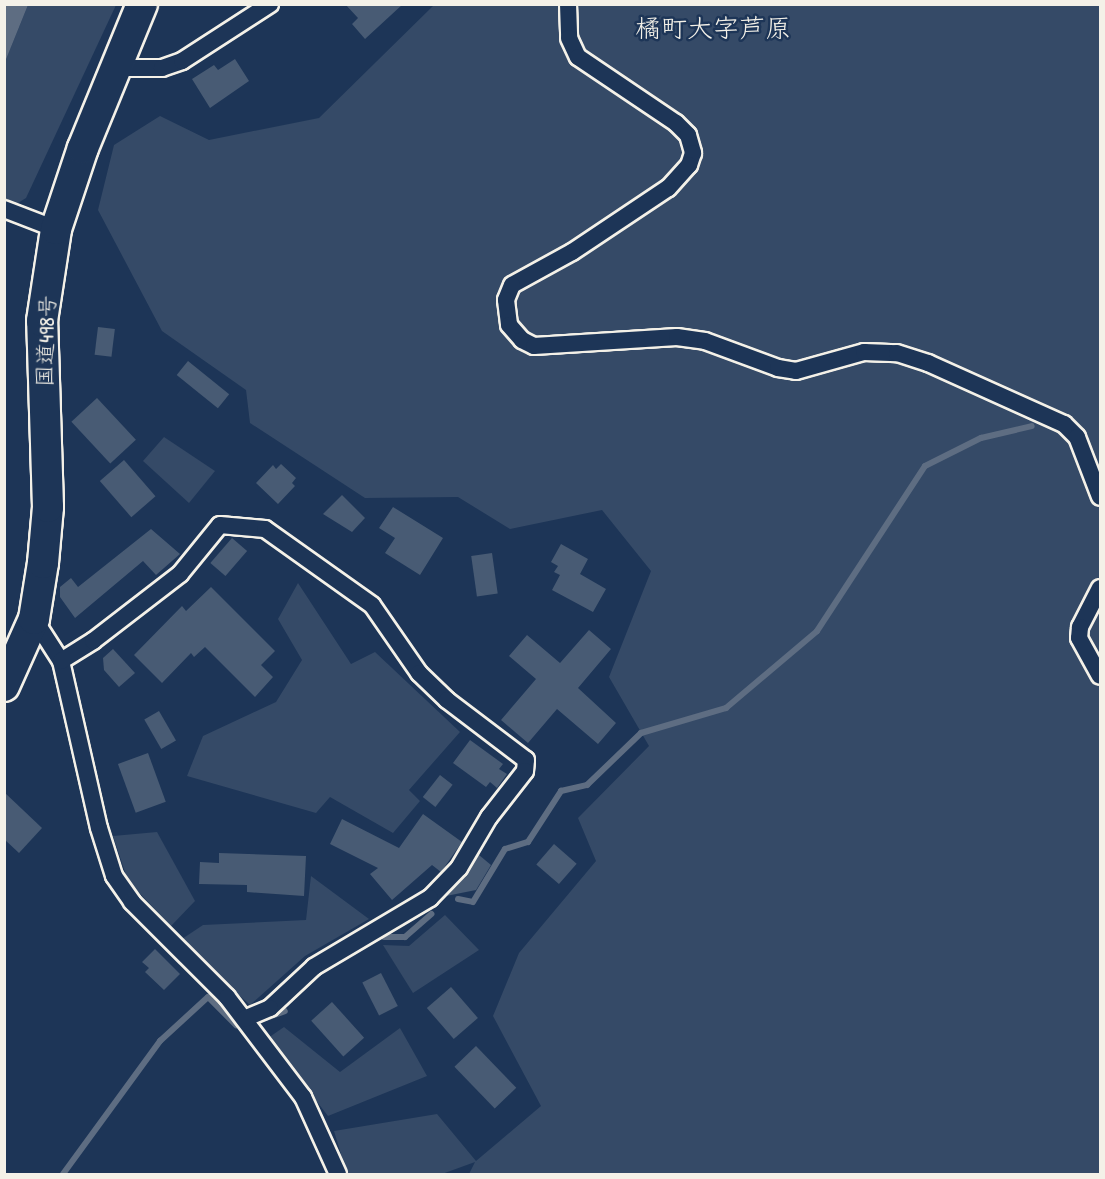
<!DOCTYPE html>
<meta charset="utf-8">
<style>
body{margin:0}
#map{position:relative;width:1105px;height:1179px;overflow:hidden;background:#1d3557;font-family:"Patrick Hand","Klee One",sans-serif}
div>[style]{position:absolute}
.green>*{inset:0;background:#354a67}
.water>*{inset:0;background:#5e6d82}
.stream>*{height:6px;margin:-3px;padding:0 3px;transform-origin:3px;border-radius:3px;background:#5e6d82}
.building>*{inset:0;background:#485b74;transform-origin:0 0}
.roads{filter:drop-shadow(2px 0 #f4f1e8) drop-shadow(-2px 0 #f4f1e8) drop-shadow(0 2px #f4f1e8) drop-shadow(0 -2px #f4f1e8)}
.street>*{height:16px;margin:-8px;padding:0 8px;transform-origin:8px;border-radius:8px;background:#1d3557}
.highway>*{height:30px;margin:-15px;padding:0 15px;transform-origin:15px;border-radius:15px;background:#1d3557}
span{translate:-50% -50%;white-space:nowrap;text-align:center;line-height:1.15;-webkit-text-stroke:5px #1d3557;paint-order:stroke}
.street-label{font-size:22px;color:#f4f1e8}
.quarter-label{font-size:26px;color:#f4f1e8}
.frame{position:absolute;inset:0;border:6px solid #f4f1e8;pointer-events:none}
</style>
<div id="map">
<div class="green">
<i style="clip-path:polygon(28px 5px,116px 5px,26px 198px,5px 211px,5px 62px)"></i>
<i style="clip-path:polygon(434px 5px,1100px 5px,1100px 1174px,469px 1174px,475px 1162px,442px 1174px,347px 1174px,334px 1131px,437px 1114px,476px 1161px,541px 1106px,493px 1016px,519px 953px,596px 861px,578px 818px,649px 746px,609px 677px,651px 571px,602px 510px,510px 529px,458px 497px,365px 498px,250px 423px,246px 390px,162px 331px,98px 210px,114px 145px,160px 116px,209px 140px,319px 118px)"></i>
<i style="clip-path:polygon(164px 437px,215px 471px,189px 503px,143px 461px)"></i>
<i style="clip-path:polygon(298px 583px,351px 664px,375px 652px,460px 732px,409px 790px,420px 801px,393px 833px,330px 797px,316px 813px,187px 776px,203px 736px,276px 702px,302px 660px,278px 619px)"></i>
<i style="clip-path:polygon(157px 832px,195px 901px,171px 926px,128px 881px,113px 836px)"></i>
<i style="clip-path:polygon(311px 876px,369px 919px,305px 956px,250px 1005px,179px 941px,203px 925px,306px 920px)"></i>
<i style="clip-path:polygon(445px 915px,479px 950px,413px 993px,383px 945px,409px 946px)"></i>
<i style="clip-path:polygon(284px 1027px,340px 1072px,400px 1028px,427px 1076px,328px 1116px,268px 1038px)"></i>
</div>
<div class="water">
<i style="clip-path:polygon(5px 4px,28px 5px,5px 62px,4px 5px)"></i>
</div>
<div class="stream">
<i style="left:458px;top:899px;width:15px;rotate:11deg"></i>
<i style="left:473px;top:902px;width:62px;rotate:-58.9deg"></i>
<i style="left:505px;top:849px;width:24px;rotate:-17deg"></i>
<i style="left:528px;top:842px;width:61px;rotate:-57.1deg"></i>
<i style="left:561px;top:791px;width:27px;rotate:-13deg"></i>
<i style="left:587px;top:785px;width:75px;rotate:-43.9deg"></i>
<i style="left:641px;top:733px;width:89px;rotate:-16.4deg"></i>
<i style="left:726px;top:708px;width:119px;rotate:-40.2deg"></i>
<i style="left:817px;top:631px;width:197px;rotate:-56.8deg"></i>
<i style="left:925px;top:466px;width:63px;rotate:-26.6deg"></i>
<i style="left:981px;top:438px;width:52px;rotate:-13.2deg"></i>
<i style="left:384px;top:937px;width:21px"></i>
<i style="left:405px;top:937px;width:35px;rotate:-41deg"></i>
<i style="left:266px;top:1018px;width:20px;rotate:-20deg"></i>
<i style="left:63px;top:1174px;width:165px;rotate:-53.9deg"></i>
<i style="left:160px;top:1041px;width:65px;rotate:-42.5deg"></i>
<i style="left:208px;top:997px;width:40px;rotate:45deg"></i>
</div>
<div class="building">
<i style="clip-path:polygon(345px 4px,403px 4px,365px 39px,352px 24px,358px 18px)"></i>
<i style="clip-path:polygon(235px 59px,249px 81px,210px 108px,192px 79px,214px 65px,218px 70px)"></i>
<i style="left:98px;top:327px;width:17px;height:28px;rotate:7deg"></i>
<i style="left:188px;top:361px;width:53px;height:18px;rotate:39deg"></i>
<i style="left:97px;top:398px;width:57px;height:35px;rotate:47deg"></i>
<i style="left:124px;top:460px;width:48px;height:32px;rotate:49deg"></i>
<i style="clip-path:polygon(281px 464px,296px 478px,292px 483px,295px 486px,278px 504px,256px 483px,273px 465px,276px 469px)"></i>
<i style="clip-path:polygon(342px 495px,365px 518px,352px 532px,323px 514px)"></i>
<i style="clip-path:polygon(393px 507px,443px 538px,420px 575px,385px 553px,395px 538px,379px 528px)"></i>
<i style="clip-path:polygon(151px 529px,180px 554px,156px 575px,143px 561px,75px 618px,60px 597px,60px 587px,71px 578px,78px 587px)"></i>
<i style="left:232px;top:538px;width:20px;height:33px;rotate:41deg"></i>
<i style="clip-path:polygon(561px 544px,588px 559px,580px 574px,606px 589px,593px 612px,552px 590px,560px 575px,554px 572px,558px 566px,551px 562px)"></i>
<i style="left:492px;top:553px;width:41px;height:21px;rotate:82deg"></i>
<i style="clip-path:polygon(211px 587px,275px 651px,261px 665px,273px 677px,255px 697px,205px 647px,194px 657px,191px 653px,162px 683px,134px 655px,182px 606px,186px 611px)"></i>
<i style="clip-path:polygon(589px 630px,611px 649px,578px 688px,616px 723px,598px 744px,557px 709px,528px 743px,501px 720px,536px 679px,509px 656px,527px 635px,560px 663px)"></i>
<i style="clip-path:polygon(113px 649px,135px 673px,119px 687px,104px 670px,103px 658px)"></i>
<i style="left:159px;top:711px;width:34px;height:17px;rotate:60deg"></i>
<i style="clip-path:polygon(470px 740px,503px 764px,499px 769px,507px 774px,497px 788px,490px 782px,486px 787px,453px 763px)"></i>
<i style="left:148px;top:753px;width:52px;height:32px;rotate:70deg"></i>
<i style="left:440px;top:775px;width:16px;height:28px;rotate:38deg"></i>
<i style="clip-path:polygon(4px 792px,42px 828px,19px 853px,4px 839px)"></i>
<i style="clip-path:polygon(423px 814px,462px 842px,441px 872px,432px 865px,392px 900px,370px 874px,378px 868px,330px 844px,342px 819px,399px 848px)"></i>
<i style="left:554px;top:844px;width:30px;height:27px;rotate:41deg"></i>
<i style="clip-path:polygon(219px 853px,306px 856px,304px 896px,247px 892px,247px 885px,199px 884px,200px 862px,219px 863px)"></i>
<i style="clip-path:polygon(479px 855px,491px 865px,476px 890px,446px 896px)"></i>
<i style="clip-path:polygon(155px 949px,180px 974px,164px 990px,145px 972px,149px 968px,142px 962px)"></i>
<i style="left:381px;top:973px;width:37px;height:21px;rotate:63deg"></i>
<i style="left:451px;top:987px;width:41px;height:32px;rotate:49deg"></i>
<i style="left:332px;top:1002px;width:48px;height:28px;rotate:48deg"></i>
<i style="left:476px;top:1046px;width:58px;height:30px;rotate:46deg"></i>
</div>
<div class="roads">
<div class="street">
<i style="left:568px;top:4px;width:34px;rotate:88deg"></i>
<i style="left:569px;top:38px;width:21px;rotate:65deg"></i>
<i style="left:578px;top:57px;width:118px;rotate:34deg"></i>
<i style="left:676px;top:123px;width:17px;rotate:45deg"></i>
<i style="left:688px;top:135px;width:19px;rotate:74deg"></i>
<i style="left:693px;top:153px;width:13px;rotate:108deg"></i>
<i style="left:689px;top:165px;width:31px;rotate:132deg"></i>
<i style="left:668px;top:188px;width:115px;rotate:146.3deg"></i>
<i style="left:572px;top:252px;width:68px;rotate:151.2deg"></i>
<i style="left:512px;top:285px;width:16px;rotate:112deg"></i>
<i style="left:506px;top:300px;width:25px;rotate:83deg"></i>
<i style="left:509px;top:325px;width:20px;rotate:49deg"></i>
<i style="left:522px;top:340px;width:13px;rotate:27deg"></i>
<i style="left:534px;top:346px;width:143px;rotate:-3.6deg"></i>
<i style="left:677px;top:337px;width:28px;rotate:8deg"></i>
<i style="left:705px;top:341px;width:78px;rotate:20.3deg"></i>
<i style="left:778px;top:368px;width:18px;rotate:9deg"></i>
<i style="left:796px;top:371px;width:71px;rotate:-15.6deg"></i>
<i style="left:864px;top:352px;width:33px;rotate:2deg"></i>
<i style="left:897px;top:353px;width:33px;rotate:18deg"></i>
<i style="left:928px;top:363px;width:149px;rotate:24.2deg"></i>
<i style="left:1064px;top:424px;width:18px;rotate:45deg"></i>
<i style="left:1077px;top:437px;width:64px;rotate:69deg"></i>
<i style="left:115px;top:68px;width:47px"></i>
<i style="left:162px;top:68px;width:21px;rotate:-19deg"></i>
<i style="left:182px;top:61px;width:105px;rotate:-32.9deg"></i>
<i style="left:4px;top:209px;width:56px;rotate:21deg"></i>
<i style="left:1100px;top:588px;width:44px;rotate:117.1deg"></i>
<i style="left:1080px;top:627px;width:11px;rotate:95deg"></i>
<i style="left:1079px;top:638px;width:43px;rotate:61.1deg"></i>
<i style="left:34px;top:619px;width:50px;rotate:57.3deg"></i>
<i style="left:61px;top:661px;width:171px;rotate:77.2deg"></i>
<i style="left:99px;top:828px;width:50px;rotate:72.6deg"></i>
<i style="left:114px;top:876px;width:32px;rotate:55deg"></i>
<i style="left:132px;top:902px;width:134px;rotate:45deg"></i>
<i style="left:227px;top:997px;width:126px;rotate:52.8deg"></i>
<i style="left:303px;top:1097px;width:85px;rotate:65.6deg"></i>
<i style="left:61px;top:661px;width:38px;rotate:-32deg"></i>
<i style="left:93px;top:641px;width:110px;rotate:-37.6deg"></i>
<i style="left:180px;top:574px;width:63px;rotate:-50.8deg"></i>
<i style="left:220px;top:525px;width:45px;rotate:5.1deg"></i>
<i style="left:265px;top:529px;width:131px;rotate:35.4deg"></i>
<i style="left:372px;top:605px;width:83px;rotate:55.3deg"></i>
<i style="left:419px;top:673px;width:39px;rotate:44deg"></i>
<i style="left:447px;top:700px;width:99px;rotate:37.2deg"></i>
<i style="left:526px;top:760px;width:11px;rotate:95deg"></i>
<i style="left:525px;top:771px;width:58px;rotate:128deg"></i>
<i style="left:489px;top:817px;width:59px;rotate:120.5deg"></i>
<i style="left:459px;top:868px;width:42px;rotate:134deg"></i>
<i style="left:430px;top:898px;width:135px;rotate:149.3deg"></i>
<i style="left:314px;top:967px;width:60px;rotate:137deg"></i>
<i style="left:270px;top:1008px;width:28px;rotate:157deg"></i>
</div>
<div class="highway">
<i style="left:4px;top:686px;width:73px;rotate:-65.9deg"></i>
<i style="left:34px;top:619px;width:57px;rotate:-80.9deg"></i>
<i style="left:43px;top:563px;width:56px;rotate:-84.9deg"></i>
<i style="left:48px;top:507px;width:186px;rotate:-91.8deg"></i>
<i style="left:42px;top:321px;width:93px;rotate:-81.3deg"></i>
<i style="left:56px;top:229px;width:85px;rotate:-71.6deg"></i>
<i style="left:83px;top:148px;width:156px;rotate:-67.7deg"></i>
</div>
</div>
<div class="street-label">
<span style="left:46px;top:341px;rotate:-88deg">国道498号</span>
</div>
<div class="quarter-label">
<span style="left:713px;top:28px">橘町大字芦原</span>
</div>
<div class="frame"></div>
</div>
